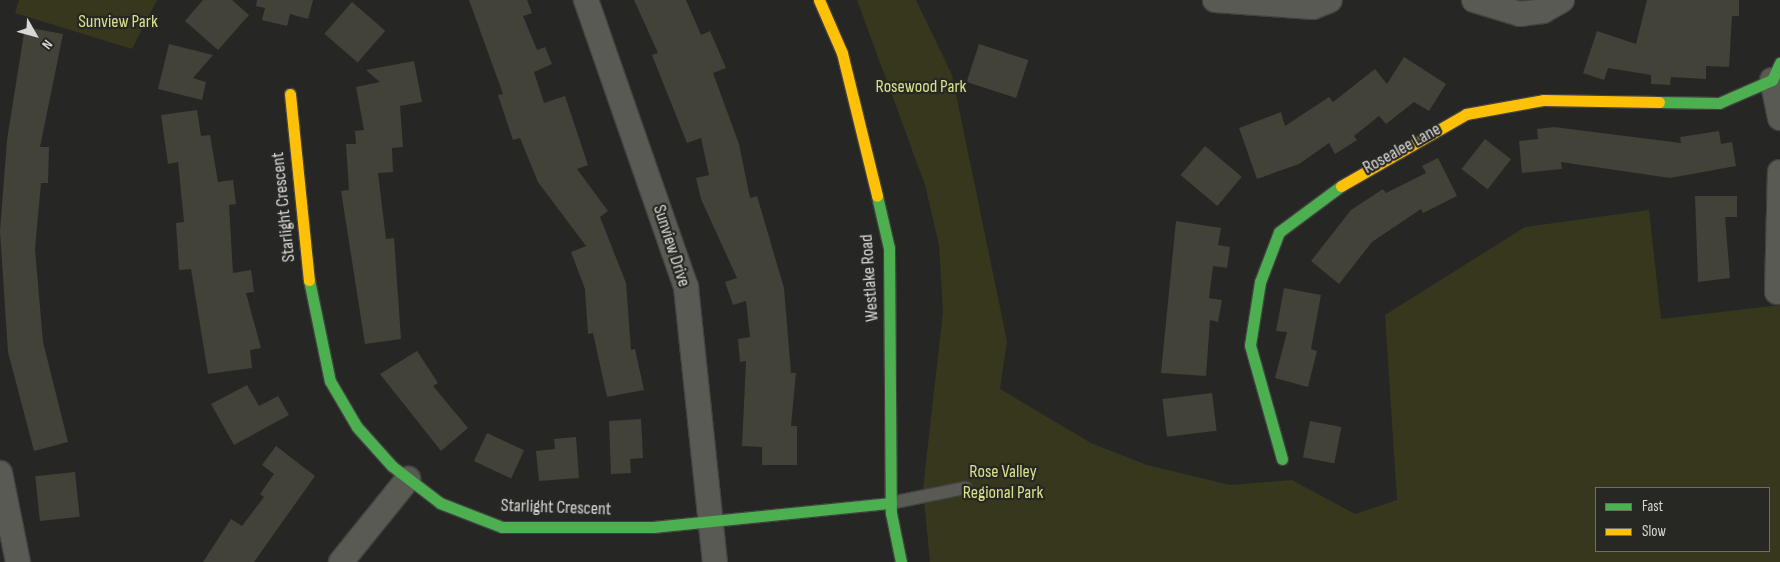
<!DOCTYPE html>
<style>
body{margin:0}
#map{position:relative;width:1780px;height:562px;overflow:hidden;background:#262625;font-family:"Sofia Sans Condensed",sans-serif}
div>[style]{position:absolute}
.green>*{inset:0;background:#36371d}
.building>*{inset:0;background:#424238;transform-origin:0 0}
.roads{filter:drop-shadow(1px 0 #424241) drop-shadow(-1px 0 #424241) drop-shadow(0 1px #424241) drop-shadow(0 -1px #424241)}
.lane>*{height:12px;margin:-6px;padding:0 6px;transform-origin:6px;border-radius:6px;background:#595a54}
.street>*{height:24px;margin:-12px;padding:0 12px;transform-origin:12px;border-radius:12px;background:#595a54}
.fast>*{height:11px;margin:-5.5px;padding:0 5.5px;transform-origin:5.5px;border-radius:5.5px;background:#4caf50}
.slow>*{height:11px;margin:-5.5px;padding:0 5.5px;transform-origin:5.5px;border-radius:5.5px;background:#ffc107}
span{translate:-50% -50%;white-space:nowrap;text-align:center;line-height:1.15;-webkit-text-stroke:4.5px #272724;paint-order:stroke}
.park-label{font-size:18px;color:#dbe08b}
.street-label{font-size:18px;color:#d8d8d6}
.legend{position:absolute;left:1595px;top:487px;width:175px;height:65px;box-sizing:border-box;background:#272724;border:1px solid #6e6e6b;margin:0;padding:6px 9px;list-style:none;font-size:15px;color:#d8d8d6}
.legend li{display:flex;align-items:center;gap:10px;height:25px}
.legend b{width:25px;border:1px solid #6e6e6b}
.north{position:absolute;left:10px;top:10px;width:50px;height:50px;-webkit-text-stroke:4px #272724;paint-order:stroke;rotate:128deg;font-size:14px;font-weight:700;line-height:20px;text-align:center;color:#d8d8d6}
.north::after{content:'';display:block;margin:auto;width:18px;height:22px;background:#d8d8d6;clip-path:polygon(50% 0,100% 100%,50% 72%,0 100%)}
</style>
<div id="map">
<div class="green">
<i style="clip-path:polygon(19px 0,157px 0,132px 49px,15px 13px)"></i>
<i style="clip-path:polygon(evenodd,857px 0,916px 0,952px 75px,1007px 341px,1000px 389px,1091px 443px,1147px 465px,1230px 485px,1292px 480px,1355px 514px,1397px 500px,1385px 315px,1525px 227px,1649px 210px,1661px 319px,1780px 305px,1780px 562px,930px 562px,923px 489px,943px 311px,939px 245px,925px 185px,857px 0,1596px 488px,1769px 488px,1769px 551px,1596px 551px,1596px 488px)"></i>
</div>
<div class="building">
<i style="clip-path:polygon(203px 0,232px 0,249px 15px,218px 50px,185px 21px)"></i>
<i style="clip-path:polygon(257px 0,313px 0,308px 19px,290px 14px,287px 26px,262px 20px,265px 8px,256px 6px)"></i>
<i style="clip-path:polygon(469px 0,527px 0,532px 13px,523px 16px,537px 50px,545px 47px,552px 64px,534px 72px,544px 103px,565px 96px,588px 165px,577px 169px,608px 211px,600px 217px,626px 283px,631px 350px,635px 349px,644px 390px,607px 397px,593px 333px,588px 334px,585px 289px,571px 252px,586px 246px,538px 182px,520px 138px,513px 140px,498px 95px,503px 94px)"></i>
<i style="clip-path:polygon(634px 0,686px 0,701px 35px,710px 31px,726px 68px,713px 73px,739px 144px,750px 198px,757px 196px,784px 288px,791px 373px,796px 373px,791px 426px,797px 426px,797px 465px,762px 465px,762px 447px,742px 446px,746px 361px,740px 362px,738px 339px,750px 337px,746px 301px,733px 305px,725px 282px,737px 278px,701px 199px,696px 178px,709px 175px,701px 138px,687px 143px,652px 55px,658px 53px)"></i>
<i style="clip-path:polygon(1647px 0,1739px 0,1739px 16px,1732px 16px,1729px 67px,1706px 66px,1706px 79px,1671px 77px,1670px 85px,1651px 84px,1651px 75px,1608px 68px,1604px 80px,1583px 73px,1597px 31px,1636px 44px)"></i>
<i style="left:352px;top:2px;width:44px;height:42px;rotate:41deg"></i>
<i style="clip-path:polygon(25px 27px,63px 34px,40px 147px,49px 147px,48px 183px,41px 183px,35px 249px,43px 342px,68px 442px,34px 451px,8px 352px,0 231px,7px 140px)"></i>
<i style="clip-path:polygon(169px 44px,213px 55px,193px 78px,206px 82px,202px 100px,158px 89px)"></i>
<i style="left:979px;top:44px;width:52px;height:40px;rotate:18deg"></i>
<i style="clip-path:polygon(1404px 57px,1446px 84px,1429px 111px,1414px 102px,1386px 124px,1379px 116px,1354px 136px,1357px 140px,1335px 154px,1329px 143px,1299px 164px,1257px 179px,1239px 128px,1281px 112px,1285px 126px,1329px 97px,1333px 102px,1375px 69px,1387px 84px)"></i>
<i style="clip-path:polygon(414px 61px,422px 102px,400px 106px,403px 147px,392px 148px,393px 172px,378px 173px,386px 239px,394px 238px,401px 339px,365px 344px,341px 191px,349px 190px,346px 144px,356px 144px,355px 131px,364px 130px,356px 87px,380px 82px,366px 70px)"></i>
<i style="clip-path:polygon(197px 110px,201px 136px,210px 135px,218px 182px,233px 180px,236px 204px,229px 205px,233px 273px,251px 270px,254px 292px,246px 293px,261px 348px,250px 350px,252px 368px,208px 374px,191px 269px,179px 270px,176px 223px,184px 222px,178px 162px,168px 164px,161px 115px)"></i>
<i style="clip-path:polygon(1554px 127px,1681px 143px,1680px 137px,1719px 131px,1721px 144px,1732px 142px,1736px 166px,1670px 178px,1561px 162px,1562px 169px,1522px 173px,1519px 141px,1538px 139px,1537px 129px)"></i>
<i style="left:1485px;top:139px;width:33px;height:38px;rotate:38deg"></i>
<i style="left:1205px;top:146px;width:48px;height:38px;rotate:40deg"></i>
<i style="clip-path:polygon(1438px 158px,1457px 196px,1423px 213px,1421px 209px,1372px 242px,1339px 284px,1311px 261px,1351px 210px,1383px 189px,1386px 193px,1426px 173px,1422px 166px)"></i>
<i style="clip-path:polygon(1695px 196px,1737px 196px,1737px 217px,1725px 217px,1730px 278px,1698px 282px)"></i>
<i style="clip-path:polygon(1176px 221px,1221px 228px,1218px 245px,1230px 247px,1227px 268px,1213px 266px,1209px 298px,1222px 300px,1218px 322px,1210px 320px,1206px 376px,1161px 373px)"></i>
<i style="clip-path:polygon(1284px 288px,1321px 295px,1311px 349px,1317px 351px,1308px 387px,1275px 378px,1287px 332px,1276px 331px)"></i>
<i style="clip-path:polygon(417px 351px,438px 383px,433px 386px,468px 428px,441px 451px,380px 374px)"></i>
<i style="clip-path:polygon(247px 385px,259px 406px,278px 396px,289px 415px,234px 445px,211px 404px)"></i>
<i style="left:1212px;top:393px;width:38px;height:50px;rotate:83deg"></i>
<i style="clip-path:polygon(641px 419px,643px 458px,630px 459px,631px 473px,611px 474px,609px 421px)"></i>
<i style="left:1310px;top:421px;width:32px;height:37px;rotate:11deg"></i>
<i style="left:487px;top:433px;width:41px;height:31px;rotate:25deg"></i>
<i style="clip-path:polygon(576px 437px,579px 478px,539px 481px,536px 451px,555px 449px,554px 439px)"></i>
<i style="clip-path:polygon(276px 446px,315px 476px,254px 562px,203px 562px,231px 519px,242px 526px,264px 497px,260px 494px,274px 474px,262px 465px)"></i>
<i style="left:75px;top:472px;width:45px;height:40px;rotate:84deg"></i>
</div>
<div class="roads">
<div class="lane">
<i style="left:891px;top:503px;width:76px;rotate:-11.5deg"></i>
</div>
<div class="street">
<i style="left:586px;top:0;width:304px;rotate:70.8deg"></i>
<i style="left:686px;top:287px;width:277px;rotate:84deg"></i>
<i style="left:1215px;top:0;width:98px;rotate:4.1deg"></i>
<i style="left:1313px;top:7px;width:18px;rotate:-22deg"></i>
<i style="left:1474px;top:0;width:48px;rotate:16.9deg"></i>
<i style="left:1520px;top:14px;width:23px;rotate:-7deg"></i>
<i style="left:1543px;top:11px;width:22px;rotate:-30deg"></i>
<i style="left:1772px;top:80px;width:39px;rotate:78deg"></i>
<i style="left:1777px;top:292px;width:120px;rotate:-88.6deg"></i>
<i style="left:0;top:473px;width:91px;rotate:78.6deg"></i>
<i style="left:341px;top:562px;width:107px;rotate:-51.1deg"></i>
</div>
<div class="fast">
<i style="left:1659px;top:102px;width:60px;rotate:1deg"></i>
<i style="left:1719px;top:103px;width:58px;rotate:-23.5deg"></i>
<i style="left:1772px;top:80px;width:19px;rotate:-65deg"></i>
<i style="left:877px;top:196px;width:53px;rotate:77deg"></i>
<i style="left:889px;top:248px;width:265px;rotate:89.6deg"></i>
<i style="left:891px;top:513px;width:50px;rotate:78.5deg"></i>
<i style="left:309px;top:280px;width:103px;rotate:78.3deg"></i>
<i style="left:330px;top:381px;width:53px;rotate:59.6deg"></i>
<i style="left:357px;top:427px;width:52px;rotate:48.1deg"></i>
<i style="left:392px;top:466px;width:61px;rotate:37.6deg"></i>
<i style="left:440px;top:503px;width:66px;rotate:21.2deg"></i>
<i style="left:502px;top:527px;width:151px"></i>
<i style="left:653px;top:527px;width:239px;rotate:-5.8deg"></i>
<i style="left:1282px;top:459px;width:118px;rotate:-105.7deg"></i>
<i style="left:1250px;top:345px;width:64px;rotate:-81deg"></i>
<i style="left:1260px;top:282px;width:53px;rotate:-69.2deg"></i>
<i style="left:1279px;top:232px;width:77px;rotate:-36.6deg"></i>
</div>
<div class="slow">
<i style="left:819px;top:0;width:58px;rotate:66.5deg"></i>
<i style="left:842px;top:53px;width:147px;rotate:76.2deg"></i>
<i style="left:290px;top:94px;width:187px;rotate:84.2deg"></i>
<i style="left:1341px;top:186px;width:144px;rotate:-29.9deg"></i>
<i style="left:1466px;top:114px;width:78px;rotate:-10.3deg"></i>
<i style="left:1543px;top:100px;width:116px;rotate:1deg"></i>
</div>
</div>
<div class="park-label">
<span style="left:118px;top:22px">Sunview Park</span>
<span style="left:921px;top:87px">Rosewood Park</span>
<span style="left:1003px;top:483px">Rose Valley<br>Regional Park</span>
</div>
<div class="street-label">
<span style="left:1402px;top:149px;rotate:-29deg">Rosealee Lane</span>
<span style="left:284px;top:207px;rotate:-96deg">Starlight Crescent</span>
<span style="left:671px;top:246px;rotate:72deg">Sunview Drive</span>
<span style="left:870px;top:278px;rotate:-94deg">Westlake Road</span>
<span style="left:556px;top:508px;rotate:2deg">Starlight Crescent</span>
</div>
<ul class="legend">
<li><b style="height:6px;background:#4caf50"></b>Fast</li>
<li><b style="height:6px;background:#ffc107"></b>Slow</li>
</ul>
<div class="north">N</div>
</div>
